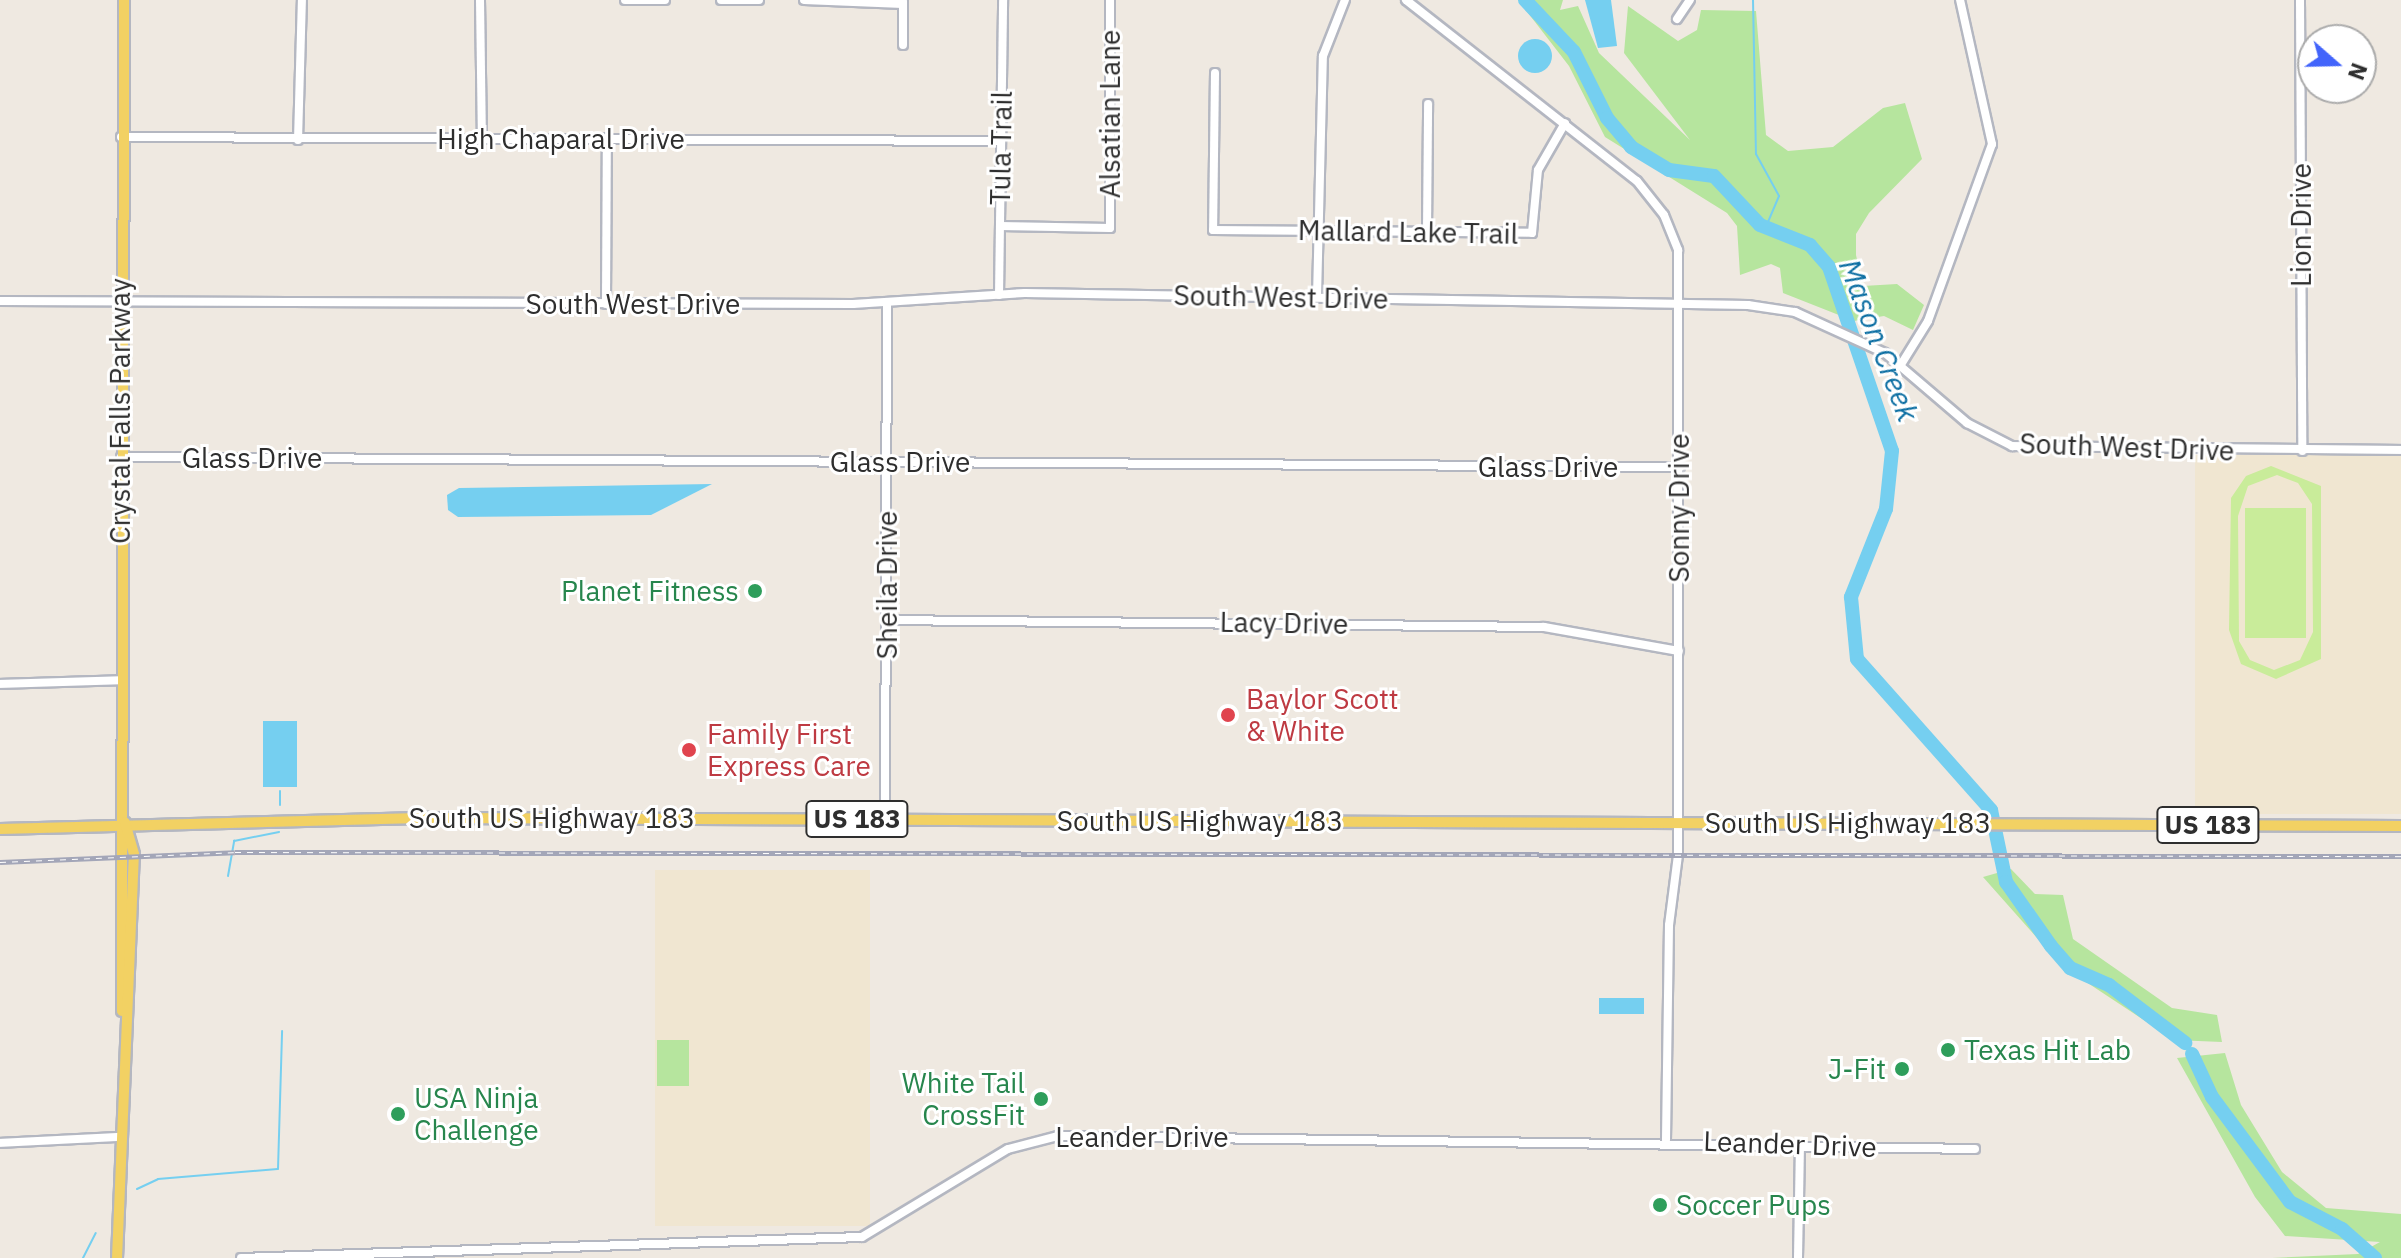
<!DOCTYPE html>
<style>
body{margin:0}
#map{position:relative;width:2401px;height:1258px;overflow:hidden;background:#efe9e1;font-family:"IBM Plex Sans",sans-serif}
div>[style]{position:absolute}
.education>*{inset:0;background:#f0e6d1;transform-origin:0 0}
.green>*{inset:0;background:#b6e59e;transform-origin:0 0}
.pitch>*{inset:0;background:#c9ec9a;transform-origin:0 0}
.water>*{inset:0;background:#75cff0;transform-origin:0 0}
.round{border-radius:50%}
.stream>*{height:2px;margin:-1px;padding:0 1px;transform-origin:1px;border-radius:1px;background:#75cff0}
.river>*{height:14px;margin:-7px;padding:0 7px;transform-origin:7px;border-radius:7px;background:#75cff0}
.roads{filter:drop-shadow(2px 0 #b4b7c1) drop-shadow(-2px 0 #b4b7c1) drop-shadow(0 2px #b4b7c1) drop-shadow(0 -2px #b4b7c1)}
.minor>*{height:8px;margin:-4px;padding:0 4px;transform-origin:4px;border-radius:4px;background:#fff}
.major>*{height:10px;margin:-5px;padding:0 5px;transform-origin:5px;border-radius:5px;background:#f2d163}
.rail>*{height:5px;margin-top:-2.5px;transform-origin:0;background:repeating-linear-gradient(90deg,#fff 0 6px,#a3a6b8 0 12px);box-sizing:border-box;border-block:2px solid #a3a6b8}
.dots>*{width:22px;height:22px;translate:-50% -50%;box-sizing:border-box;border:4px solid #fff;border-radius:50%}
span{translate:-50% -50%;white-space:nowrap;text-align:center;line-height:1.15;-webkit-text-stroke:6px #fff;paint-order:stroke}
.shield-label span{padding:2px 6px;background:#fff;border:2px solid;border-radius:6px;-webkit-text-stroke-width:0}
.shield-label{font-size:26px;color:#2e2e2e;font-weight:700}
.street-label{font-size:28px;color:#2e2e2e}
.leisure-label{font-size:28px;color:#27864d}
.right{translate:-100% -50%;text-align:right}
.left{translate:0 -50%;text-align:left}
.health-label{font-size:28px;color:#be3a42}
.water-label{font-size:30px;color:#0d6fa3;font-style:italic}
.north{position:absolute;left:2297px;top:24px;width:80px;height:80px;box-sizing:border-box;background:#fff;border:2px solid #ababab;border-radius:50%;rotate:110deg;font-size:22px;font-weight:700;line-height:32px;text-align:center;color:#2e2e2e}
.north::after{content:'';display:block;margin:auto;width:28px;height:36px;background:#4264fb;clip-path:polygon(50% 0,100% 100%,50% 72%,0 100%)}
</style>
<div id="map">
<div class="education">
<i style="left:2401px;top:455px;width:359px;height:206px;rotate:90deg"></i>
<i style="left:870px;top:870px;width:356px;height:215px;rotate:90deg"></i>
</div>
<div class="green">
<i style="clip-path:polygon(1518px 0,1563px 0,1560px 10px,1578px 6px,1599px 53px,1690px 140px,1624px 53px,1628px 6px,1678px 41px,1697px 30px,1701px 10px,1756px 11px,1766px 135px,1788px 151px,1833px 147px,1883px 108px,1905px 103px,1922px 159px,1869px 213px,1856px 234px,1856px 255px,1863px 286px,1897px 284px,1924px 305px,1913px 330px,1884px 316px,1854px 321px,1783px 293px,1780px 268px,1771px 264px,1740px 275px,1737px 226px,1727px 213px,1605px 137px,1569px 66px)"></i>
<i style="clip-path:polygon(2011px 869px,2035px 894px,2063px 895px,2073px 939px,2172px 1008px,2217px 1015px,2222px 1042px,2174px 1040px,2062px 966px,1983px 877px)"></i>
<i style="left:657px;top:1040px;width:32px;height:46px"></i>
<i style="clip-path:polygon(2225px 1053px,2241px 1105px,2282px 1172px,2326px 1208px,2401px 1214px,2401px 1258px,2272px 1258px,2358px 1254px,2380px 1242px,2285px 1236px,2255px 1197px,2177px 1058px)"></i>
</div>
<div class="pitch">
<i style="clip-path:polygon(evenodd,2271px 466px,2321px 486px,2321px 659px,2276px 679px,2241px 664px,2229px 630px,2231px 498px,2246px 476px,2271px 466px,2277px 475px,2298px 483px,2312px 504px,2313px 632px,2300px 660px,2274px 670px,2250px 660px,2239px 641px,2238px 516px,2248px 486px,2277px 475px)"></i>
<i style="left:2306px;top:508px;width:130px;height:61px;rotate:90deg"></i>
</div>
<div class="water">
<i style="clip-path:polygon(1585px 0,1611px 0,1617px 46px,1598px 48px)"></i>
<i class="round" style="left:1518px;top:39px;width:34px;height:34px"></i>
<i style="clip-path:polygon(712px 484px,651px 515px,458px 517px,448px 510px,447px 495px,459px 488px)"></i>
<i style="left:263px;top:721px;width:34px;height:66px"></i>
<i style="left:1599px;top:998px;width:45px;height:16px"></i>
</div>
<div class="stream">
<i style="left:1753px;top:0;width:154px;rotate:88.9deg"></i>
<i style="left:1756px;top:154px;width:48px;rotate:61.3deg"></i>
<i style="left:1779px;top:196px;width:34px;rotate:113deg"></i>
<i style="left:280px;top:805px;width:14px;rotate:-90deg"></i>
<i style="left:228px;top:876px;width:36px;rotate:-80deg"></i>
<i style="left:234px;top:841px;width:46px;rotate:-11.3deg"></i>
<i style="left:137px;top:1189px;width:23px;rotate:-25deg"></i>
<i style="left:158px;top:1179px;width:120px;rotate:-4.8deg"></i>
<i style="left:278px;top:1169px;width:138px;rotate:-88.3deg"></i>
<i style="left:83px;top:1258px;width:28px;rotate:-63deg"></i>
</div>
<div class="river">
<i style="left:1525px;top:0;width:71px;rotate:46.7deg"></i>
<i style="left:1574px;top:52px;width:74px;rotate:63.4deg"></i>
<i style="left:1607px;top:118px;width:38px;rotate:50deg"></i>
<i style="left:1631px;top:147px;width:44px;rotate:31.2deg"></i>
<i style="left:1669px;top:170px;width:45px;rotate:7.6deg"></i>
<i style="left:1714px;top:176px;width:67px;rotate:46.8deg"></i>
<i style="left:1760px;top:225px;width:54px;rotate:21.8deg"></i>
<i style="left:1810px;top:245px;width:29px;rotate:49deg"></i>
<i style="left:1829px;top:267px;width:194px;rotate:71.1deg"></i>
<i style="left:1892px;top:451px;width:58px;rotate:95.9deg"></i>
<i style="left:1886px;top:509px;width:95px;rotate:111.7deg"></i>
<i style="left:1851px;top:597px;width:62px;rotate:84.5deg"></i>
<i style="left:1857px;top:659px;width:202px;rotate:48.4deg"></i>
<i style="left:1991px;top:810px;width:74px;rotate:78.2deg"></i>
<i style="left:2006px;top:882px;width:78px;rotate:54.9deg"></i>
<i style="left:2051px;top:946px;width:29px;rotate:49deg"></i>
<i style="left:2070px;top:968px;width:43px;rotate:23.6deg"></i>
<i style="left:2109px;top:985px;width:96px;rotate:37.3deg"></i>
<i style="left:2192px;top:1054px;width:47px;rotate:65.1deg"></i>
<i style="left:2212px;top:1097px;width:131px;rotate:53.4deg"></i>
<i style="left:2290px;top:1202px;width:59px;rotate:27.4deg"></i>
<i style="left:2342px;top:1229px;width:44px;rotate:41.3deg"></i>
</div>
<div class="roads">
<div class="minor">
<i style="left:480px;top:0;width:139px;rotate:89.2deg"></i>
<i style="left:625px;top:0;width:40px"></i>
<i style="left:721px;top:0;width:38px"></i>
<i style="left:804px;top:0;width:99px;rotate:2.3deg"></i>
<i style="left:1406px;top:0;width:293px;rotate:38.1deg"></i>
<i style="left:1637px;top:181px;width:43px;rotate:51.5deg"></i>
<i style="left:1664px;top:215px;width:38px;rotate:68deg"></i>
<i style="left:1678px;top:250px;width:605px;rotate:90deg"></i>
<i style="left:1678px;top:855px;width:71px;rotate:97.3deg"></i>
<i style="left:1669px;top:925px;width:215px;rotate:90.8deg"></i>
<i style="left:2300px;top:0;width:451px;rotate:89.7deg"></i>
<i style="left:1677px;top:19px;width:23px;rotate:-56deg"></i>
<i style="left:903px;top:45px;width:44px;rotate:-90deg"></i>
<i style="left:1215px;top:73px;width:157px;rotate:90.7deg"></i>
<i style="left:1213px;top:230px;width:319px;rotate:0.5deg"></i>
<i style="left:1532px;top:233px;width:63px;rotate:-84.6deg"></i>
<i style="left:1538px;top:170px;width:54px;rotate:-60.1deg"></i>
<i style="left:121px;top:137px;width:880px;rotate:0.26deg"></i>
<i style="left:298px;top:140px;width:140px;rotate:-88.4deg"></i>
<i style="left:1000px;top:226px;width:110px;rotate:1deg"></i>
<i style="left:1110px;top:228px;width:228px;rotate:-90deg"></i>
<i style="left:1427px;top:231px;width:127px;rotate:-89.5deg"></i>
<i style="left:999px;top:295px;width:295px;rotate:-89.2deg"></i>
<i style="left:1317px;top:297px;width:241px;rotate:-88.6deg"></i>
<i style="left:1323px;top:56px;width:60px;rotate:-68.6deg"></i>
<i style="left:0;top:301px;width:853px;rotate:0.2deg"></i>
<i style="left:853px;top:304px;width:172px;rotate:-3.7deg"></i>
<i style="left:1025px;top:293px;width:723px;rotate:0.95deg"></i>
<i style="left:1748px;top:305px;width:48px;rotate:8.5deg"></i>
<i style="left:1795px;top:312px;width:99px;rotate:24.5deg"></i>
<i style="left:1885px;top:353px;width:108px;rotate:40.5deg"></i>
<i style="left:1967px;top:423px;width:51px;rotate:27.1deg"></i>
<i style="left:2012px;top:446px;width:389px;rotate:0.6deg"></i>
<i style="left:606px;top:304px;width:166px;rotate:-89.7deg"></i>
<i style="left:1902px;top:363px;width:49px;rotate:-58.2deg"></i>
<i style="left:1928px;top:321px;width:188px;rotate:-70.1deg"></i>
<i style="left:1992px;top:144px;width:148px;rotate:-102.5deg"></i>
<i style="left:121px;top:457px;width:1559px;rotate:0.37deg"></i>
<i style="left:886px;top:620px;width:658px;rotate:0.61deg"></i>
<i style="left:1544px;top:627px;width:137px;rotate:10.1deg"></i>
<i style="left:0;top:684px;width:124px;rotate:-1.8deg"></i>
<i style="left:885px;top:819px;width:516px;rotate:-89.78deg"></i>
<i style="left:0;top:1143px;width:118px;rotate:-2.9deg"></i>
<i style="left:241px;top:1258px;width:621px;rotate:-1.94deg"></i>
<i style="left:862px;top:1237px;width:170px;rotate:-31.1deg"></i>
<i style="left:1008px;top:1149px;width:52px;rotate:-14.6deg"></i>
<i style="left:1058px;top:1136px;width:917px;rotate:0.81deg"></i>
<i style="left:1798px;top:1258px;width:114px;rotate:-89deg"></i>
</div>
<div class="major">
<i style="left:0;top:829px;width:429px;rotate:-1.5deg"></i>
<i style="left:429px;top:818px;width:1972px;rotate:0.23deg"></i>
<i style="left:122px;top:1011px;width:1011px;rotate:-89.89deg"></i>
<i style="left:117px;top:1258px;width:404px;rotate:-87.6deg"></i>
<i style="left:134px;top:854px;width:33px;rotate:-106deg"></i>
</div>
</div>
<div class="rail">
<i style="left:0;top:862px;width:235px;rotate:-2.4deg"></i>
<i style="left:235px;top:852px;width:2166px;rotate:0.11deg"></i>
</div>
<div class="dots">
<i style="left:755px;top:591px;background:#2e9e5b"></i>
<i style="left:1228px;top:715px;background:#e0444e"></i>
<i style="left:689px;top:750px;background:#e0444e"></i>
<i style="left:1948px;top:1050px;background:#2e9e5b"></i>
<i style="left:1902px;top:1069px;background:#2e9e5b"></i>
<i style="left:1041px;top:1099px;background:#2e9e5b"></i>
<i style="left:398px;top:1114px;background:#2e9e5b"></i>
<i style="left:1660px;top:1205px;background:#2e9e5b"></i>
</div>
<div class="shield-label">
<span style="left:857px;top:819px">US 183</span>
<span style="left:2208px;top:825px">US 183</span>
</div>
<div class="street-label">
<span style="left:1110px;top:114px;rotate:-90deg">Alsatian Lane</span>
<span style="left:561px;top:139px">High Chaparal Drive</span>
<span style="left:1001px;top:148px;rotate:-89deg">Tula Trail</span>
<span style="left:2301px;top:225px;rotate:-90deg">Lion Drive</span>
<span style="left:1408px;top:232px;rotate:1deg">Mallard Lake Trail</span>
<span style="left:1281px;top:297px;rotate:1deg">South West Drive</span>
<span style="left:633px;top:304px">South West Drive</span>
<span style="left:120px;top:411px;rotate:-90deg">Crystal Falls Parkway</span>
<span style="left:2127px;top:447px;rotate:2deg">South West Drive</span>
<span style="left:252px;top:458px">Glass Drive</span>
<span style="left:900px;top:462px">Glass Drive</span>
<span style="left:1548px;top:467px">Glass Drive</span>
<span style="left:1679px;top:508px;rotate:-90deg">Sonny Drive</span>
<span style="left:887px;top:585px;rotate:-90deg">Sheila Drive</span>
<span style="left:1284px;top:623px;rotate:1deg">Lacy Drive</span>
<span style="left:552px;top:818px">South US Highway 183</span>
<span style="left:1200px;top:821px">South US Highway 183</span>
<span style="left:1848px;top:823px">South US Highway 183</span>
<span style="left:1142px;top:1137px">Leander Drive</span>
<span style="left:1790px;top:1144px;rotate:2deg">Leander Drive</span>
</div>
<div class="leisure-label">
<span class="right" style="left:739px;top:591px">Planet Fitness</span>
<span class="left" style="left:1964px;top:1050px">Texas Hit Lab</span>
<span class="right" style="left:1886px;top:1069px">J-Fit</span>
<span class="right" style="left:1025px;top:1099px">White Tail<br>CrossFit</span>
<span class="left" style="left:414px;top:1114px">USA Ninja<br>Challenge</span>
<span class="left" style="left:1676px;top:1205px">Soccer Pups</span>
</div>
<div class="health-label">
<span class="left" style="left:1246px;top:715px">Baylor Scott<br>&amp; White</span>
<span class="left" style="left:707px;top:750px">Family First<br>Express Care</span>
</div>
<div class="water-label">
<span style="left:1879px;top:340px;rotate:69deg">Mason Creek</span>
</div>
<div class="north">N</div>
</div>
